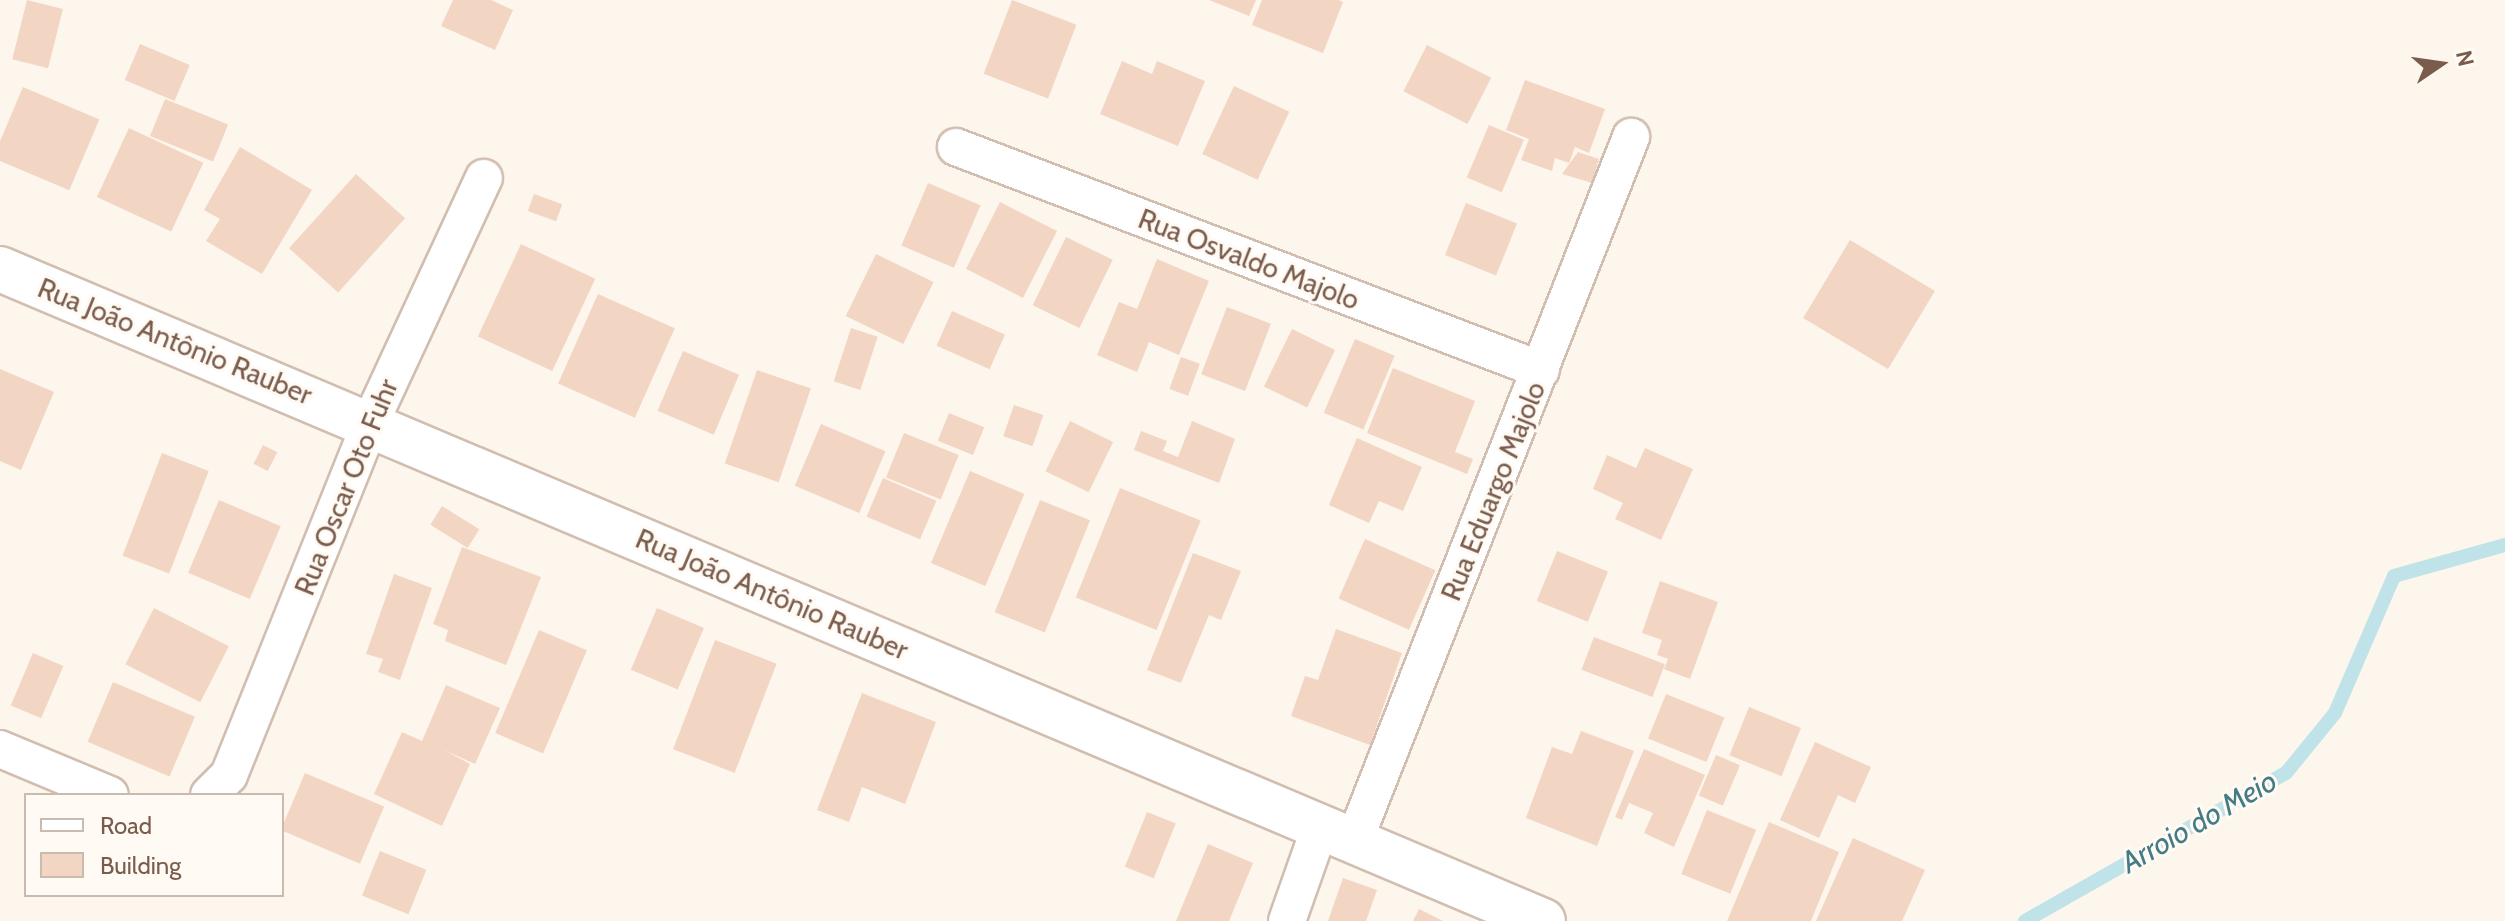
<!DOCTYPE html>
<meta charset="utf-8">
<style>
body{margin:0}
#map{position:relative;width:2505px;height:921px;overflow:hidden;background:#fdf6ec;font-family:Cabin,sans-serif}
div>[style]{position:absolute}
.stream>*{height:14px;margin:-7px;padding:0 7px;transform-origin:7px;border-radius:7px;background:#bfe3e8}
.building>*{inset:0;background:#f3d5c3;transform-origin:0 0}
.roads{filter:drop-shadow(2px 0 #d1beb0) drop-shadow(-2px 0 #d1beb0) drop-shadow(0 2px #d1beb0) drop-shadow(0 -2px #d1beb0)}
.street>*{height:36px;margin:-18px;padding:0 18px;transform-origin:18px;border-radius:18px;background:#fff}
.secondary>*{height:44px;margin:-22px;padding:0 22px;transform-origin:22px;border-radius:22px;background:#fff}
span{translate:-50% -50%;white-space:nowrap;text-align:center;line-height:1.15;-webkit-text-stroke:6px #fffaf3;paint-order:stroke}
.street-label{font-size:28px;color:#7a5c4d}
.water-label{font-size:30px;color:#437c86;font-style:italic}
.legend{position:absolute;left:24px;top:793px;width:260px;height:104px;box-sizing:border-box;background:#fffaf3;border:2px solid #cabbb1;margin:0;padding:10px 14px;list-style:none;font-size:24px;color:#7a5c4d}
.legend li{display:flex;align-items:center;gap:16px;height:40px}
.legend b{width:40px;border:2px solid #cabbb1}
.north{position:absolute;left:2401px;top:24px;width:80px;height:80px;-webkit-text-stroke:6px #fffaf3;paint-order:stroke;rotate:77deg;font-size:22px;font-weight:700;line-height:32px;text-align:center;color:#7a5c4d}
.north::after{content:'';display:block;margin:auto;width:28px;height:36px;background:#7a5c4d;clip-path:polygon(50% 0,100% 100%,50% 72%,0 100%)}
</style>
<div id="map">
<div class="stream">
<i style="left:2025px;top:921px;width:300px;rotate:-29.6deg"></i>
<i style="left:2286px;top:773px;width:77px;rotate:-50.8deg"></i>
<i style="left:2335px;top:713px;width:149px;rotate:-66.7deg"></i>
<i style="left:2394px;top:576px;width:115px;rotate:-15.6deg"></i>
</div>
<div class="building">
<i style="left:27px;top:0;width:37px;height:61px;rotate:14deg"></i>
<i style="clip-path:polygon(453px 0,491px 0,513px 10px,495px 50px,441px 26px)"></i>
<i style="left:1012px;top:0;width:69px;height:79px;rotate:21deg"></i>
<i style="clip-path:polygon(1209px 0,1256px 0,1249px 16px)"></i>
<i style="clip-path:polygon(1262px 0,1339px 0,1343px 2px,1323px 53px,1252px 25px)"></i>
<i style="left:140px;top:44px;width:54px;height:39px;rotate:23deg"></i>
<i style="left:1427px;top:45px;width:72px;height:52px;rotate:27deg"></i>
<i style="clip-path:polygon(1122px 61px,1152px 74px,1157px 61px,1205px 81px,1178px 146px,1100px 114px)"></i>
<i style="clip-path:polygon(1525px 80px,1605px 109px,1589px 153px,1575px 147px,1569px 163px,1555px 158px,1552px 171px,1521px 160px,1529px 139px,1506px 130px)"></i>
<i style="left:1234px;top:86px;width:61px;height:75px;rotate:25deg"></i>
<i style="left:23px;top:87px;width:83px;height:77px;rotate:23deg"></i>
<i style="left:165px;top:99px;width:68px;height:40px;rotate:22deg"></i>
<i style="left:1489px;top:125px;width:38px;height:57px;rotate:23deg"></i>
<i style="left:129px;top:128px;width:82px;height:76px;rotate:25deg"></i>
<i style="clip-path:polygon(240px 147px,312px 190px,262px 274px,206px 241px,220px 219px,204px 210px)"></i>
<i style="clip-path:polygon(1578px 152px,1599px 159px,1592px 183px,1562px 174px)"></i>
<i style="left:356px;top:174px;width:66px;height:100px;rotate:42deg"></i>
<i style="left:928px;top:183px;width:57px;height:68px;rotate:23deg"></i>
<i style="left:534px;top:194px;width:30px;height:18px;rotate:20deg"></i>
<i style="left:1000px;top:202px;width:64px;height:75px;rotate:27deg"></i>
<i style="left:1466px;top:203px;width:55px;height:56px;rotate:22deg"></i>
<i style="left:1066px;top:237px;width:52px;height:76px;rotate:26deg"></i>
<i style="left:1850px;top:240px;width:99px;height:91px;rotate:31deg"></i>
<i style="left:521px;top:244px;width:82px;height:102px;rotate:25deg"></i>
<i style="left:876px;top:254px;width:64px;height:69px;rotate:26deg"></i>
<i style="clip-path:polygon(1157px 259px,1209px 281px,1179px 355px,1149px 342px,1137px 372px,1097px 355px,1119px 302px,1137px 309px)"></i>
<i style="left:598px;top:294px;width:84px;height:98px;rotate:24deg"></i>
<i style="left:1227px;top:307px;width:47px;height:72px;rotate:21deg"></i>
<i style="left:952px;top:311px;width:58px;height:38px;rotate:24deg"></i>
<i style="left:851px;top:328px;width:28px;height:56px;rotate:18deg"></i>
<i style="left:1292px;top:329px;width:48px;height:64px;rotate:26deg"></i>
<i style="left:1355px;top:339px;width:43px;height:80px;rotate:23deg"></i>
<i style="left:683px;top:351px;width:61px;height:65px;rotate:23deg"></i>
<i style="left:1181px;top:357px;width:20px;height:34px;rotate:20deg"></i>
<i style="clip-path:polygon(1393px 368px,1475px 401px,1455px 452px,1473px 459px,1467px 474px,1367px 433px)"></i>
<i style="clip-path:polygon(0 369px,54px 392px,21px 470px,0 461px)"></i>
<i style="left:757px;top:370px;width:57px;height:99px;rotate:19deg"></i>
<i style="left:1014px;top:405px;width:31px;height:33px;rotate:19deg"></i>
<i style="left:949px;top:413px;width:38px;height:30px;rotate:22deg"></i>
<i style="left:1070px;top:421px;width:48px;height:56px;rotate:26deg"></i>
<i style="clip-path:polygon(1192px 421px,1235px 439px,1219px 483px,1134px 450px,1141px 431px,1167px 441px,1163px 451px,1178px 457px)"></i>
<i style="left:821px;top:424px;width:70px;height:67px;rotate:23deg"></i>
<i style="left:904px;top:433px;width:59px;height:48px;rotate:22deg"></i>
<i style="clip-path:polygon(1357px 438px,1422px 467px,1403px 511px,1379px 501px,1369px 523px,1329px 505px)"></i>
<i style="left:263px;top:445px;width:16px;height:21px;rotate:27deg"></i>
<i style="clip-path:polygon(1645px 448px,1693px 469px,1661px 540px,1615px 519px,1623px 503px,1593px 489px,1607px 455px,1636px 468px)"></i>
<i style="left:162px;top:453px;width:50px;height:110px;rotate:21deg"></i>
<i style="left:970px;top:471px;width:59px;height:100px;rotate:23deg"></i>
<i style="left:883px;top:478px;width:58px;height:42px;rotate:23deg"></i>
<i style="left:1120px;top:488px;width:87px;height:118px;rotate:22deg"></i>
<i style="left:219px;top:500px;width:67px;height:79px;rotate:23deg"></i>
<i style="left:1040px;top:500px;width:54px;height:121px;rotate:22deg"></i>
<i style="left:442px;top:506px;width:44px;height:22px;rotate:32deg"></i>
<i style="left:1365px;top:539px;width:77px;height:65px;rotate:24deg"></i>
<i style="clip-path:polygon(462px 547px,541px 577px,506px 665px,445px 641px,448px 630px,433px 624px)"></i>
<i style="left:1557px;top:551px;width:55px;height:54px;rotate:22deg"></i>
<i style="clip-path:polygon(1193px 553px,1241px 571px,1221px 620px,1209px 615px,1181px 683px,1147px 670px)"></i>
<i style="clip-path:polygon(394px 574px,432px 588px,400px 680px,378px 672px,383px 659px,366px 654px)"></i>
<i style="clip-path:polygon(1660px 581px,1718px 602px,1690px 679px,1664px 669px,1668px 659px,1657px 655px,1662px 640px,1642px 633px)"></i>
<i style="left:154px;top:608px;width:84px;height:63px;rotate:27deg"></i>
<i style="left:657px;top:608px;width:51px;height:67px;rotate:23deg"></i>
<i style="clip-path:polygon(1336px 629px,1402px 653px,1370px 745px,1291px 716px,1305px 676px,1318px 680px)"></i>
<i style="left:539px;top:630px;width:52px;height:112px;rotate:23deg"></i>
<i style="left:1594px;top:637px;width:76px;height:35px;rotate:21deg"></i>
<i style="left:715px;top:640px;width:66px;height:117px;rotate:21deg"></i>
<i style="left:33px;top:653px;width:33px;height:57px;rotate:23deg"></i>
<i style="left:113px;top:682px;width:89px;height:65px;rotate:23deg"></i>
<i style="clip-path:polygon(446px 685px,500px 708px,475px 764px,444px 750px,470px 764px,442px 826px,374px 794px,402px 732px,422px 741px)"></i>
<i style="clip-path:polygon(862px 693px,936px 722px,905px 804px,862px 787px,849px 822px,817px 810px)"></i>
<i style="left:1666px;top:694px;width:63px;height:48px;rotate:22deg"></i>
<i style="left:1749px;top:707px;width:56px;height:52px;rotate:22deg"></i>
<i style="clip-path:polygon(1581px 731px,1634px 751px,1597px 846px,1526px 818px,1552px 747px,1572px 754px)"></i>
<i style="clip-path:polygon(1815px 742px,1871px 767px,1855px 803px,1838px 795px,1819px 838px,1780px 820px)"></i>
<i style="clip-path:polygon(1644px 749px,1705px 775px,1674px 847px,1644px 833px,1653px 813px,1629px 803px,1622px 820px,1615px 817px)"></i>
<i style="left:1716px;top:755px;width:26px;height:44px;rotate:23deg"></i>
<i style="left:305px;top:773px;width:86px;height:62px;rotate:23deg"></i>
<i style="left:1707px;top:810px;width:53px;height:69px;rotate:22deg"></i>
<i style="left:1147px;top:812px;width:31px;height:59px;rotate:22deg"></i>
<i style="clip-path:polygon(1769px 822px,1839px 852px,1811px 921px,1727px 921px)"></i>
<i style="clip-path:polygon(1853px 838px,1925px 870px,1902px 921px,1816px 921px)"></i>
<i style="clip-path:polygon(1208px 844px,1253px 863px,1229px 921px,1176px 921px)"></i>
<i style="left:380px;top:851px;width:50px;height:48px;rotate:22deg"></i>
<i style="clip-path:polygon(1343px 878px,1377px 890px,1366px 921px,1328px 921px)"></i>
<i style="clip-path:polygon(1419px 909px,1443px 921px,1413px 921px)"></i>
</div>
<div class="roads">
<div class="street">
<i style="left:956px;top:147px;width:626px;rotate:20.87deg"></i>
<i style="left:0;top:749px;width:119px;rotate:22.7deg"></i>
<i style="left:209px;top:795px;width:28px;rotate:-45deg"></i>
<i style="left:229px;top:775px;width:381px;rotate:-68.1deg"></i>
<i style="left:371px;top:421px;width:268px;rotate:-65.1deg"></i>
<i style="left:1353px;top:844px;width:760px;rotate:-68.53deg"></i>
<i style="left:1287px;top:921px;width:96px;rotate:-70.6deg"></i>
</div>
<div class="secondary">
<i style="left:0;top:269px;width:1675px;rotate:22.91deg"></i>
</div>
</div>
<div class="street-label">
<span style="left:1249px;top:259px;rotate:21deg">Rua Osvaldo Majolo</span>
<span style="left:175px;top:341px;rotate:22deg">Rua João Antônio Rauber</span>
<span style="left:346px;top:487px;rotate:-68deg">Rua Oscar Oto Fuhr</span>
<span style="left:1493px;top:491px;rotate:-68deg">Rua Eduargo Majolo</span>
<span style="left:772px;top:594px;rotate:23deg">Rua João Antônio Rauber</span>
</div>
<div class="water-label">
<span style="left:2199px;top:822px;rotate:-30deg">Arroio do Meio</span>
</div>
<ul class="legend">
<li><b style="height:10px;background:#fff"></b>Road</li>
<li><b style="height:22px;background:#f3d5c3"></b>Building</li>
</ul>
<div class="north">N</div>
</div>
